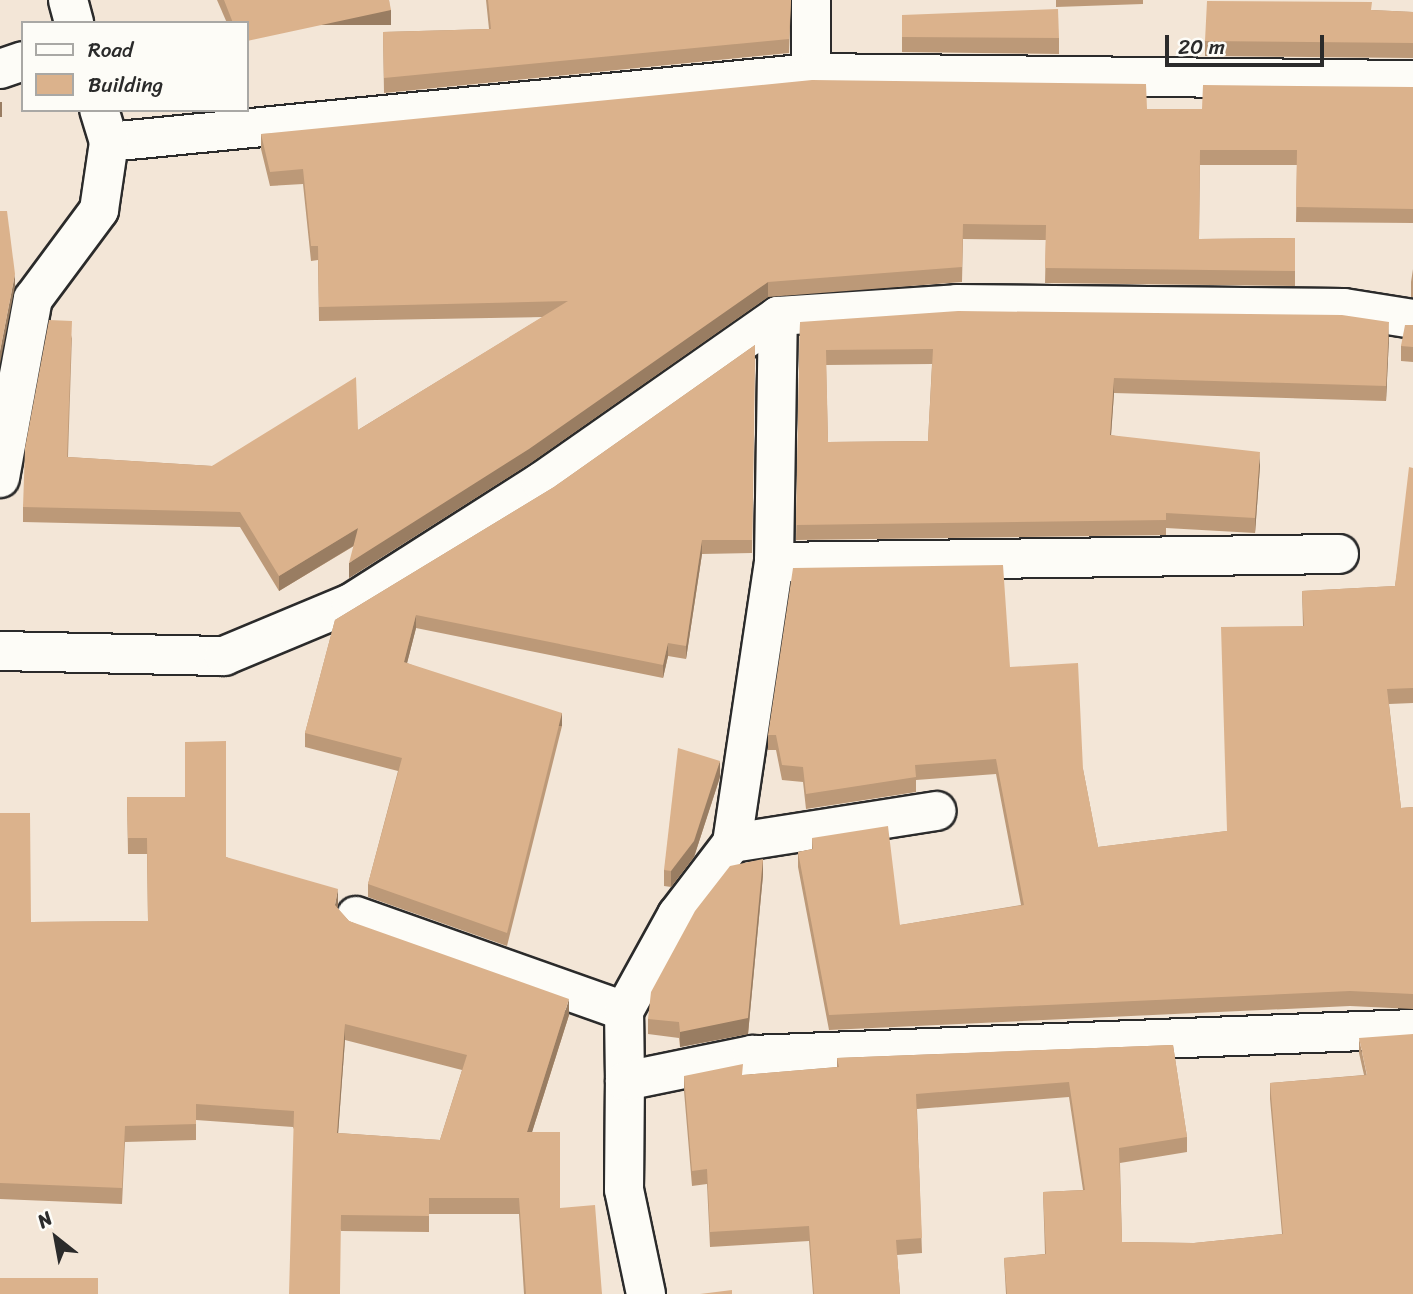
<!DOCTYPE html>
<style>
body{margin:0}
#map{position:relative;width:1413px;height:1294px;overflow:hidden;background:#f3e6d7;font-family:Sriracha,sans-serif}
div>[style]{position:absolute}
.roads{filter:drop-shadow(2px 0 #2b2b2b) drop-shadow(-2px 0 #2b2b2b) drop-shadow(0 2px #2b2b2b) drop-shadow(0 -2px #2b2b2b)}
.minor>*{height:38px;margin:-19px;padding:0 19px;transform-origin:19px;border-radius:19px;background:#fdfcf7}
.wall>*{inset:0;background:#bc9978}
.shaded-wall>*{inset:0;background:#997d62;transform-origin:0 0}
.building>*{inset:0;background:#dbb28c;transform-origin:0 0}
span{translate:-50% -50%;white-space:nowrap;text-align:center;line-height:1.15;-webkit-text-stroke:7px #fdfcf7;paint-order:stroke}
.legend{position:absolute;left:21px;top:21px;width:228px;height:91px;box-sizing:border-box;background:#fdfcf7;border:2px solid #a9a8a5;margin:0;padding:9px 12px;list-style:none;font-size:21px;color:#2b2b2b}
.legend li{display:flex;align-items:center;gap:14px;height:35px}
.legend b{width:35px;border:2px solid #a9a8a5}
.north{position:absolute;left:21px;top:1203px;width:70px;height:70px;-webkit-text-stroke:5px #fdfcf7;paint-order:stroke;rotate:329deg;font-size:19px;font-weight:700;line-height:28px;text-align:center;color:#2b2b2b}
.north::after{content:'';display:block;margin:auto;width:24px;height:32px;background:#2b2b2b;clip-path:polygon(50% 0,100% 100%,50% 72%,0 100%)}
.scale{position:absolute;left:1165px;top:35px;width:159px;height:32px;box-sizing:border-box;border:4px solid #2b2b2b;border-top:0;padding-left:9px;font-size:21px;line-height:24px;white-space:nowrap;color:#2b2b2b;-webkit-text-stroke:5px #fdfcf7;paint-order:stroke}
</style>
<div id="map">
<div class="roads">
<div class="minor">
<i style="left:68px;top:0;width:24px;rotate:75deg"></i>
<i style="left:811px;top:0;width:73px;rotate:90deg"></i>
<i style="left:0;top:69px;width:24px;rotate:-19deg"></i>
<i style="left:109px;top:142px;width:705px;rotate:-5.61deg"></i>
<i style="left:811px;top:73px;width:602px;rotate:0.67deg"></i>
<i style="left:0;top:478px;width:182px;rotate:-79.6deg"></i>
<i style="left:33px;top:299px;width:111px;rotate:-53.4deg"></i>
<i style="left:99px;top:210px;width:69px;rotate:-81.6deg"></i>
<i style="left:109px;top:142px;width:34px;rotate:-107deg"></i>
<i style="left:774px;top:562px;width:565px;rotate:-0.81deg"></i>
<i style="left:0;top:651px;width:224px;rotate:1.3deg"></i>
<i style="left:224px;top:656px;width:138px;rotate:-22.7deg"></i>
<i style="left:351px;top:603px;width:225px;rotate:-32.5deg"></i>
<i style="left:541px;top:482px;width:289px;rotate:-35deg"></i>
<i style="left:778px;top:316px;width:179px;rotate:-3.8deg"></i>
<i style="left:957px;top:304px;width:387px;rotate:0.6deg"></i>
<i style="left:1344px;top:308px;width:70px;rotate:9.1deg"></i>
<i style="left:732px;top:843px;width:207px;rotate:-8.9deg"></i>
<i style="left:356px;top:916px;width:284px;rotate:19.5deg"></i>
<i style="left:625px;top:1081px;width:70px;rotate:-90.8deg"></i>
<i style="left:624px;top:1011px;width:110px;rotate:-61.1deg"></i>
<i style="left:677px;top:915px;width:91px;rotate:-52.6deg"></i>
<i style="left:732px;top:843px;width:284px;rotate:-81.5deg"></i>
<i style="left:774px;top:562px;width:246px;rotate:-89.1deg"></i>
<i style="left:646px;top:1294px;width:106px;rotate:-101.9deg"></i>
<i style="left:624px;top:1190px;width:109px;rotate:-89.5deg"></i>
<i style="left:625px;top:1081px;width:130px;rotate:-11.6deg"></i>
<i style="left:752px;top:1055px;width:662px;rotate:-2.25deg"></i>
</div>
</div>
<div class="wall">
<i style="clip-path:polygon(217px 0,389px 0,391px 25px,227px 23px)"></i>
<i style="clip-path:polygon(486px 0,791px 0,789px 53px,384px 93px,383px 32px,489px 29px)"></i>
<i style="clip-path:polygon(1056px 0,1143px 0,1143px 4px,1056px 7px)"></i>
<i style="clip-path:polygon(1372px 10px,1413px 12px,1413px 58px,1205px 56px,1205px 41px)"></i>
<i style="clip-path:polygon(902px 15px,1059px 38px,1059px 54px,902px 52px)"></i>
<i style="clip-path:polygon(1413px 87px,1413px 223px,1296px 222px,1297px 165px,1200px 165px,1199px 239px,1295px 238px,1295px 286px,1045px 283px,1046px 240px,963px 239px,962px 282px,768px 297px,529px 464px,349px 578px,354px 546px,279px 591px,240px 527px,23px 522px,23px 507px,72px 335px,68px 457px,212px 466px,358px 430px,543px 317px,319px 321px,318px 260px,311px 261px,303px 184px,270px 186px,261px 149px,261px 134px,1147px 109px,1202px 109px)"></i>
<i style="clip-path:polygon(1413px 269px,1413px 297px,1411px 297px,1411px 282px)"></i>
<i style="clip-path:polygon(evenodd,800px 322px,1389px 337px,1386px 401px,1114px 393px,1111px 435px,1260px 466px,1255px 533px,1166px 528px,1166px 535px,796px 540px,800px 322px,932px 364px,928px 441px,828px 442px,826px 365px,932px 364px)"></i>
<i style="clip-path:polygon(1413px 325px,1413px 362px,1401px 361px,1401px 346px)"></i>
<i style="clip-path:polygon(755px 345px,752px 553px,702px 554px,686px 659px,668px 656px,663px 678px,416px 628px,407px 663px,562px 726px,507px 946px,368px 897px,368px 884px,398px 771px,305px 747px,305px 733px,335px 620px,554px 487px)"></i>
<i style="clip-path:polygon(1413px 468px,1413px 703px,1389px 704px,1401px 808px,1413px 807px,1413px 1009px,1350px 1006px,829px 1030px,798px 867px,798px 852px,812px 849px,812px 838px,900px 925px,1021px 905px,996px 774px,916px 780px,916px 792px,806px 809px,803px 782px,782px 780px,776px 750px,768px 750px,768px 735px,1010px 667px,1083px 769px,1098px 847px,1227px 831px,1303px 626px,1302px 591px,1395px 586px)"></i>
<i style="clip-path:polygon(720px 777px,694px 857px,671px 887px,664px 886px,664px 870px)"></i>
<i style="clip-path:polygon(evenodd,127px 797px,226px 857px,338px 905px,337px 908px,349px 921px,569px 1015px,532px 1132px,560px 1208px,602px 1294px,524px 1294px,519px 1214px,429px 1214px,429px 1232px,341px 1231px,293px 1127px,196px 1120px,196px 1140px,125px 1142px,122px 1204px,0 1199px,0 813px,31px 922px,148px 921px,147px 854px,128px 854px,127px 797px,345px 1040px,462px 1070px,440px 1140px,338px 1133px,345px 1040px)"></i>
<i style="clip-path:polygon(763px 875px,748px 1034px,680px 1047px,679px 1038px,648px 1034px,648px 1019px)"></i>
<i style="clip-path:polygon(1359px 1038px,1413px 1294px,1006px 1294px,1004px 1258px,1045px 1254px,1043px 1192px,1083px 1190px,1069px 1097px,917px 1109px,922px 1253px,897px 1255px,900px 1294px,813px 1294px,809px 1241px,710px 1247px,707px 1184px,692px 1186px,684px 1091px,684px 1076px,743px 1075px,837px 1067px,837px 1058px,1173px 1045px,1187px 1137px,1187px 1152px,1120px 1163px,1122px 1242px,1194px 1243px,1282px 1234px,1270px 1099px,1270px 1083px,1364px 1075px,1359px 1053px)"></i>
</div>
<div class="shaded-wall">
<i style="left:391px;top:10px;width:15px;height:147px;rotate:90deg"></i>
<i style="left:2px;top:102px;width:15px;height:2px;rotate:90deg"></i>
<i style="clip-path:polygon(15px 274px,15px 286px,0 364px,0 351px)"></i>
<i style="clip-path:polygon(768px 282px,768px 297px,529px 464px,349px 578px,349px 563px)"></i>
<i style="clip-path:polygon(1389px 322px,1389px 337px,1386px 401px,1386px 386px)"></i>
<i style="clip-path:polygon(1114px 378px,1114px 393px,1110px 450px,1110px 435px)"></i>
<i style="clip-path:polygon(1260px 452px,1260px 466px,1255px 533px,1255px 518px)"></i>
<i style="clip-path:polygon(358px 528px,358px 543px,279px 591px,279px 576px)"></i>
<i style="clip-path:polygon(702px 540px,702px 554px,686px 659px,686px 646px)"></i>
<i style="clip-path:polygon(416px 615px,416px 628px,404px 675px,404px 662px)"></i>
<i style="clip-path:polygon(668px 643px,668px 656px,663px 678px,663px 665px)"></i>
<i style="left:562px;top:713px;width:13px;height:227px;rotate:90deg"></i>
<i style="clip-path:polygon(720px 761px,720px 777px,694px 857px,671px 887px,671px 871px)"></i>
<i style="clip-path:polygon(763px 859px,763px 875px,748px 1034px,680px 1047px,680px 1032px)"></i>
<i style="clip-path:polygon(338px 889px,338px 905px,335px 921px,335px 905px)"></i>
<i style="clip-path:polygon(569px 999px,569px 1015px,527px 1148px,527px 1132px)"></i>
<i style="clip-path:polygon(345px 1024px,345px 1040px,337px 1149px,337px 1133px)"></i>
</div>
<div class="building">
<i style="clip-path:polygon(224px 0,389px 0,391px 10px,247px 41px,247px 23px,233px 23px)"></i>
<i style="clip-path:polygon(488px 0,791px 0,789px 39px,384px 78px,383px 32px,491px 29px)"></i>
<i style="clip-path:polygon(1207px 1px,1372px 2px,1371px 10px,1413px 12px,1413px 43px,1205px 41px)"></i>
<i style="clip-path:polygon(1058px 9px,1059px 38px,902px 37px,902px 15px)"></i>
<i style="clip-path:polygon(812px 80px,1146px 84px,1147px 109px,1202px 109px,1203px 85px,1413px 87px,1413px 209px,1296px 207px,1297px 150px,1200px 150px,1199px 239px,1295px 238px,1295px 271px,1045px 268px,1046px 225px,963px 224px,962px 267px,768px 282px,529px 449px,349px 563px,358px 528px,279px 576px,240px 512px,23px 507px,25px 448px,49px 320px,72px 321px,67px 457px,212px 466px,356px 377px,358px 430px,568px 301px,319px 307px,318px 246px,311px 246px,303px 169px,270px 172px,261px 134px)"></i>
<i style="clip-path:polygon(0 211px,7px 211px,15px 274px,0 351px)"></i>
<i style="clip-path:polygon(evenodd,958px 311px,1342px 315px,1389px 322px,1386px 386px,1114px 378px,1110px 435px,1260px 452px,1255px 518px,1166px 513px,1166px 520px,796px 525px,800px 322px,958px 311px,933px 349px,928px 441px,828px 442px,826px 350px,933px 349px)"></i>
<i style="clip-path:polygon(1405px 325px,1413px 325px,1413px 347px,1401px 346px)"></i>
<i style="clip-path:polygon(755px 345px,752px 540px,702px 540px,686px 646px,668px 643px,663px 665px,416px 615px,404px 662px,562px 713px,507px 933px,368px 884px,402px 758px,305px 733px,335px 620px,554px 487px)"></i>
<i style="clip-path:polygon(1409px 467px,1413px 468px,1413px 688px,1387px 689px,1401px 808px,1413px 807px,1413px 994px,1350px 991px,829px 1015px,798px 852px,813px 849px,812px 838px,888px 826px,900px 925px,1024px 905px,996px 759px,915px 765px,916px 777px,806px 794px,803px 767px,782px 765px,776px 735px,768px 735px,793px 568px,1003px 565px,1010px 667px,1078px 663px,1083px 769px,1098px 847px,1227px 831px,1221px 627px,1304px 626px,1302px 591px,1395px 586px)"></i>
<i style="clip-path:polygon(evenodd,226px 741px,226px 857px,338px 889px,335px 905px,349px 921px,569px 999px,527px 1132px,560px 1132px,560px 1208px,595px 1205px,602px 1294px,526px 1294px,519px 1198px,429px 1198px,429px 1216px,341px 1215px,340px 1294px,289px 1294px,294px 1111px,196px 1104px,196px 1124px,125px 1126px,122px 1188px,0 1183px,0 813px,30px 813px,31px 922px,148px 921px,147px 838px,128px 838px,127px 797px,185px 797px,185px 742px,226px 741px,345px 1024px,467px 1055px,440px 1140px,337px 1133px,345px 1024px)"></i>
<i style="clip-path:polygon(678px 748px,720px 761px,694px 841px,671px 871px,664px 870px)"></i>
<i style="clip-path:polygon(763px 859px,748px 1018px,680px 1032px,679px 1022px,648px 1019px,651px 992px,695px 911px,730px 866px)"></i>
<i style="clip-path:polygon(1413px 1034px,1413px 1294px,1007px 1294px,1004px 1258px,1046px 1254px,1043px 1192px,1085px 1190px,1069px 1082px,916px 1094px,922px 1238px,896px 1240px,900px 1294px,814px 1294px,809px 1226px,710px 1232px,707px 1169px,692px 1171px,684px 1076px,743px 1064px,742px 1075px,839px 1067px,837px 1058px,1173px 1045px,1187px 1137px,1119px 1148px,1122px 1242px,1194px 1243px,1283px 1234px,1270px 1083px,1367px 1075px,1359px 1038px)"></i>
<i style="left:0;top:1278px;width:98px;height:16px"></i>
<i style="clip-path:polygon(732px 1290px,732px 1294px,700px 1294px)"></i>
</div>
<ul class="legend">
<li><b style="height:9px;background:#fdfcf7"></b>Road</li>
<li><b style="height:19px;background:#dbb28c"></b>Building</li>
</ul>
<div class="north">N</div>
<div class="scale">20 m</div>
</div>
